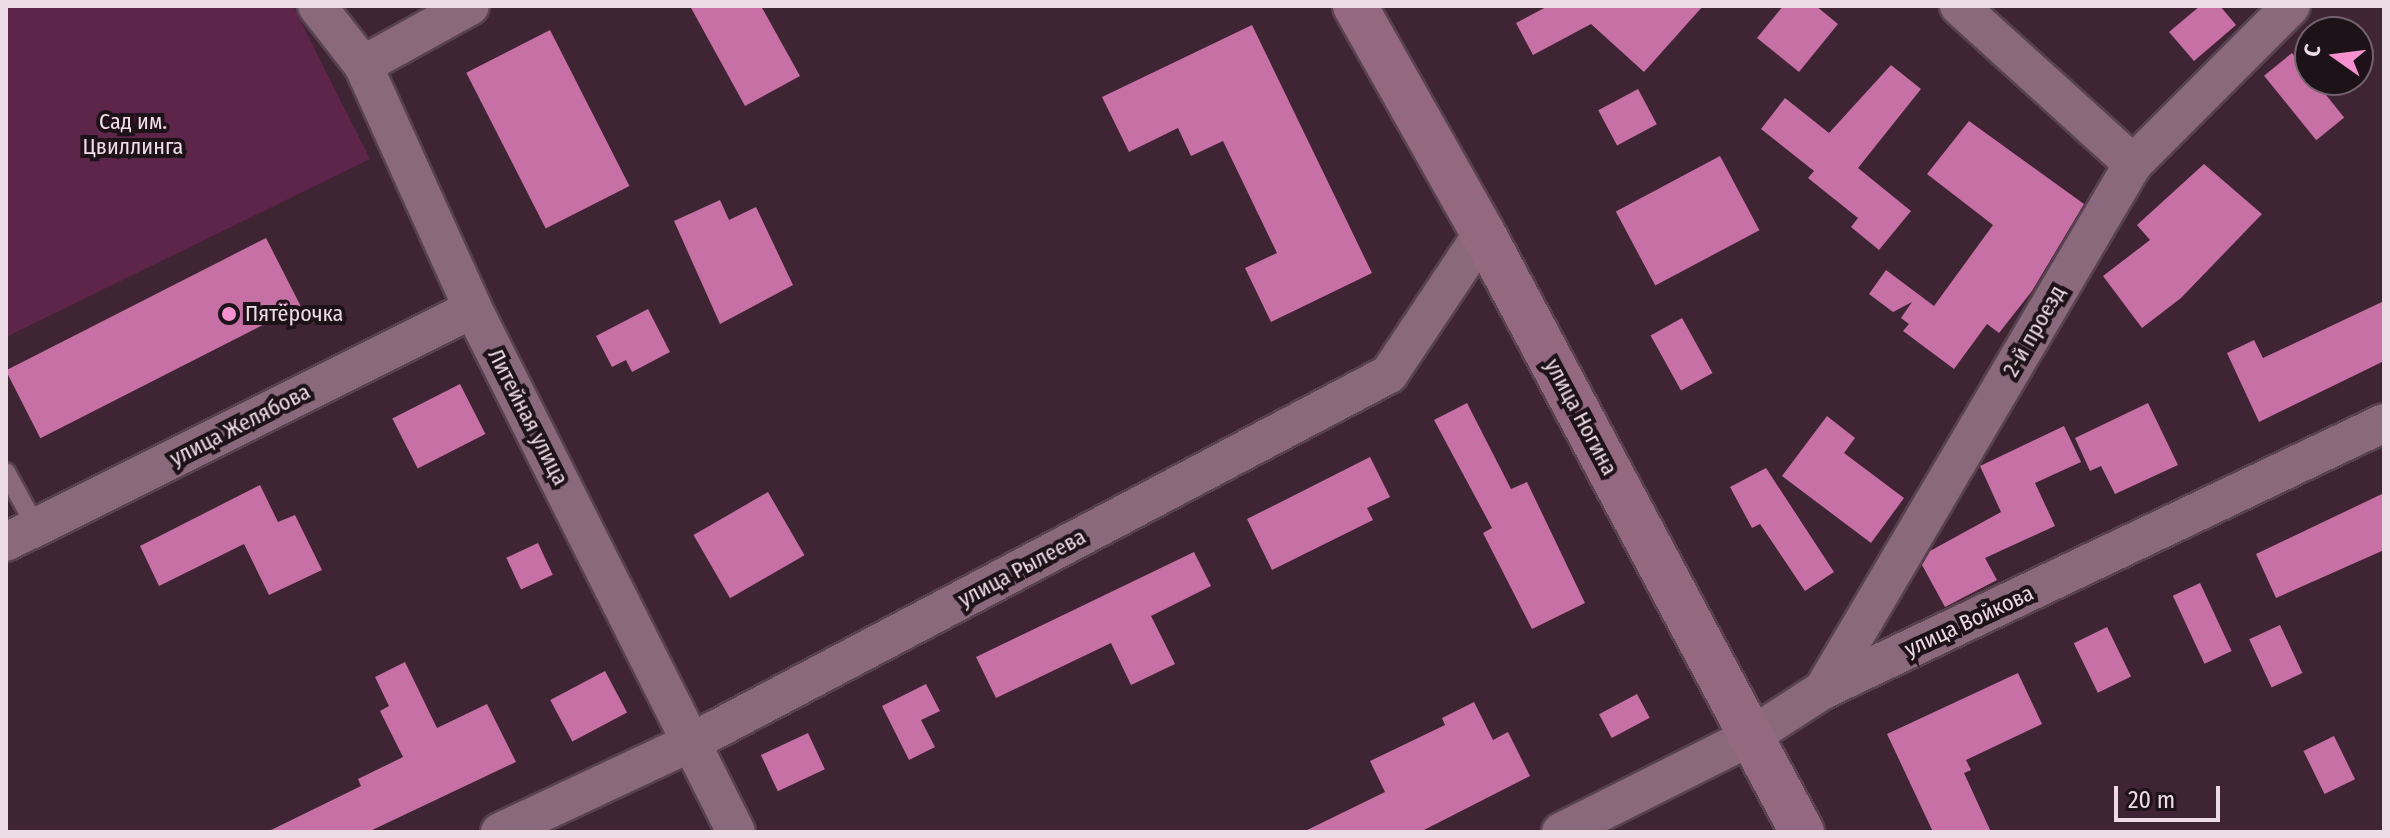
<!DOCTYPE html>
<meta charset="utf-8">
<style>
body{margin:0}
#map{position:relative;width:2390px;height:838px;overflow:hidden;background:#3f2434;font-family:"Fira Sans Condensed",sans-serif}
div>[style]{position:absolute}
.green>*{inset:0;background:#5d2549}
.building>*{inset:0;background:#c770a5;transform-origin:0 0}
.roads{filter:drop-shadow(2px 0 #584250) drop-shadow(-2px 0 #584250) drop-shadow(0 2px #584250) drop-shadow(0 -2px #584250)}
.lane>*{height:18px;margin:-9px;padding:0 9px;transform-origin:9px;border-radius:9px;background:#89697b}
.street>*{height:38px;margin:-19px;padding:0 19px;transform-origin:19px;border-radius:19px;background:#89697b}
.secondary>*{height:44px;margin:-22px;padding:0 22px;transform-origin:22px;border-radius:22px;background:#956882}
.dots>*{width:22px;height:22px;translate:-50% -50%;box-sizing:border-box;border:4px solid #1e1219;border-radius:50%}
span{translate:-50% -50%;white-space:nowrap;text-align:center;line-height:1.15;-webkit-text-stroke:8px #1e1219;paint-order:stroke}
.park-label{font-size:22px;color:#f4dce9}
.poi-label{font-size:22px;color:#eddbe5}
.left{translate:0 -50%;text-align:left}
.street-label{font-size:22px;color:#eddbe5}
.frame{position:absolute;inset:0;border:8px solid #eddbe5;pointer-events:none}
.north{position:absolute;left:2294px;top:16px;width:80px;height:80px;box-sizing:border-box;background:#1e1219;border:2px solid #71626b;border-radius:50%;rotate:284deg;font-size:22px;font-weight:700;line-height:32px;text-align:center;color:#eddbe5}
.north::after{content:'';display:block;margin:auto;width:28px;height:36px;background:#f790cf;clip-path:polygon(50% 0,100% 100%,50% 72%,0 100%)}
.scale{position:absolute;left:2114px;top:786px;width:106px;height:36px;box-sizing:border-box;border:4px solid #eddbe5;border-top:0;padding-left:10px;font-size:24px;line-height:28px;white-space:nowrap;color:#eddbe5;-webkit-text-stroke:6px #1e1219;paint-order:stroke}
</style>
<div id="map">
<div class="green">
<i style="clip-path:polygon(6px 6px,293px 6px,370px 159px,6px 337px)"></i>
</div>
<div class="building">
<i style="clip-path:polygon(690px 6px,761px 6px,800px 76px,745px 106px)"></i>
<i style="clip-path:polygon(1548px 6px,1703px 6px,1644px 72px,1591px 24px,1533px 55px,1516px 23px)"></i>
<i style="clip-path:polygon(1783px 6px,1816px 6px,1838px 24px,1799px 72px,1757px 38px)"></i>
<i style="clip-path:polygon(2200px 6px,2220px 6px,2236px 25px,2194px 61px,2169px 32px)"></i>
<i style="clip-path:polygon(1252px 25px,1372px 273px,1271px 322px,1245px 268px,1277px 253px,1223px 141px,1191px 156px,1178px 128px,1129px 152px,1102px 97px)"></i>
<i style="left:550px;top:30px;width:175px;height:94px;rotate:63deg"></i>
<i style="left:2292px;top:53px;width:83px;height:36px;rotate:51deg"></i>
<i style="clip-path:polygon(1891px 65px,1921px 89px,1858px 168px,1911px 211px,1879px 250px,1851px 227px,1858px 218px,1808px 178px,1814px 171px,1761px 129px,1785px 98px,1829px 133px)"></i>
<i style="left:1638px;top:89px;width:40px;height:45px;rotate:62deg"></i>
<i style="clip-path:polygon(1969px 121px,2084px 204px,2032px 291px,1999px 333px,1987px 324px,1954px 369px,1903px 331px,1909px 324px,1901px 318px,1912px 302px,1893px 312px,1869px 294px,1886px 270px,1934px 306px,1993px 225px,1927px 174px)"></i>
<i style="left:1720px;top:156px;width:84px;height:118px;rotate:62deg"></i>
<i style="clip-path:polygon(2204px 164px,2262px 214px,2181px 298px,2142px 328px,2103px 276px,2150px 240px,2137px 225px)"></i>
<i style="clip-path:polygon(720px 200px,729px 220px,756px 207px,793px 285px,720px 324px,674px 221px)"></i>
<i style="left:266px;top:238px;width:76px;height:292px;rotate:63deg"></i>
<i style="clip-path:polygon(2384px 301px,2384px 361px,2259px 422px,2227px 353px,2254px 340px,2263px 358px)"></i>
<i style="clip-path:polygon(648px 309px,670px 352px,632px 372px,626px 360px,612px 367px,596px 336px)"></i>
<i style="left:1682px;top:318px;width:63px;height:36px;rotate:61deg"></i>
<i style="left:460px;top:384px;width:56px;height:76px;rotate:63deg"></i>
<i style="clip-path:polygon(1467px 403px,1511px 489px,1527px 482px,1585px 603px,1532px 629px,1483px 533px,1492px 528px,1434px 420px)"></i>
<i style="clip-path:polygon(2148px 403px,2178px 465px,2115px 494px,2101px 466px,2090px 471px,2075px 438px)"></i>
<i style="clip-path:polygon(1827px 416px,1855px 438px,1844px 453px,1904px 498px,1871px 543px,1782px 476px)"></i>
<i style="clip-path:polygon(2064px 426px,2081px 462px,2035px 483px,2055px 526px,1985px 558px,1997px 580px,1945px 607px,1922px 565px,1930px 551px,2001px 512px,1980px 466px)"></i>
<i style="clip-path:polygon(1370px 457px,1390px 497px,1367px 508px,1373px 520px,1272px 570px,1247px 519px)"></i>
<i style="clip-path:polygon(1766px 468px,1834px 572px,1805px 591px,1760px 524px,1752px 528px,1730px 487px)"></i>
<i style="clip-path:polygon(260px 485px,278px 522px,295px 515px,322px 570px,269px 595px,244px 544px,159px 586px,140px 546px)"></i>
<i style="left:768px;top:492px;width:73px;height:86px;rotate:60deg"></i>
<i style="clip-path:polygon(2384px 493px,2384px 550px,2276px 598px,2256px 554px)"></i>
<i style="left:538px;top:543px;width:35px;height:35px;rotate:65deg"></i>
<i style="clip-path:polygon(1194px 552px,1211px 586px,1151px 616px,1175px 664px,1131px 685px,1111px 643px,996px 698px,976px 657px)"></i>
<i style="left:2200px;top:583px;width:75px;height:30px;rotate:65deg"></i>
<i style="left:2280px;top:625px;width:53px;height:34px;rotate:65deg"></i>
<i style="left:2107px;top:627px;width:55px;height:37px;rotate:64deg"></i>
<i style="clip-path:polygon(405px 662px,437px 728px,487px 704px,516px 762px,368px 832px,267px 832px,361px 786px,358px 779px,403px 757px,380px 711px,389px 706px,375px 677px)"></i>
<i style="left:605px;top:671px;width:47px;height:62px;rotate:62deg"></i>
<i style="clip-path:polygon(2018px 673px,2042px 724px,1966px 760px,1971px 770px,1964px 773px,1991px 832px,1933px 832px,1887px 734px)"></i>
<i style="clip-path:polygon(926px 684px,940px 711px,921px 720px,935px 747px,909px 760px,882px 706px)"></i>
<i style="left:1637px;top:694px;width:27px;height:43px;rotate:62deg"></i>
<i style="clip-path:polygon(1474px 702px,1493px 740px,1508px 732px,1530px 776px,1420px 832px,1303px 832px,1385px 792px,1370px 761px,1445px 725px,1442px 718px)"></i>
<i style="left:808px;top:733px;width:40px;height:52px;rotate:65deg"></i>
<i style="left:2334px;top:736px;width:48px;height:34px;rotate:64deg"></i>
</div>
<div class="roads">
<div class="lane">
<i style="left:6px;top:472px;width:63px;rotate:61.4deg"></i>
</div>
<div class="street">
<i style="left:317px;top:6px;width:75px;rotate:52.1deg"></i>
<i style="left:363px;top:65px;width:268px;rotate:65.7deg"></i>
<i style="left:473px;top:309px;width:585px;rotate:63.3deg"></i>
<i style="left:1959px;top:6px;width:235px;rotate:42.2deg"></i>
<i style="left:363px;top:65px;width:122px;rotate:-28.9deg"></i>
<i style="left:6px;top:542px;width:522px;rotate:-26.52deg"></i>
<i style="left:1823px;top:690px;width:611px;rotate:-59.49deg"></i>
<i style="left:2133px;top:164px;width:223px;rotate:-45deg"></i>
<i style="left:500px;top:832px;width:212px;rotate:-25.1deg"></i>
<i style="left:692px;top:742px;width:788px;rotate:-27.83deg"></i>
<i style="left:1389px;top:374px;width:169px;rotate:-56.3deg"></i>
<i style="left:1561px;top:832px;width:212px;rotate:-26.7deg"></i>
<i style="left:1750px;top:737px;width:87px;rotate:-32.8deg"></i>
<i style="left:1823px;top:690px;width:621px;rotate:-25.45deg"></i>
</div>
<div class="secondary">
<i style="left:1355px;top:6px;width:261px;rotate:60.6deg"></i>
<i style="left:1483px;top:233px;width:679px;rotate:61.96deg"></i>
</div>
</div>
<div class="dots">
<i style="left:229px;top:314px;background:#f790cf"></i>
</div>
<div class="park-label">
<span style="left:133px;top:134px">Сад им.<br>Цвиллинга</span>
</div>
<div class="poi-label">
<span class="left" style="left:245px;top:314px">Пятёрочка</span>
</div>
<div class="street-label">
<span style="left:2034px;top:331px;rotate:-60deg">2-й проезд</span>
<span style="left:528px;top:417px;rotate:63deg">Литейная улица</span>
<span style="left:1581px;top:417px;rotate:62deg">улица Ногина</span>
<span style="left:240px;top:425px;rotate:-27deg">улица Желябова</span>
<span style="left:1022px;top:568px;rotate:-28deg">улица Рылеева</span>
<span style="left:1969px;top:621px;rotate:-25deg">улица Войкова</span>
</div>
<div class="frame"></div>
<div class="north">С</div>
<div class="scale">20 m</div>
</div>
